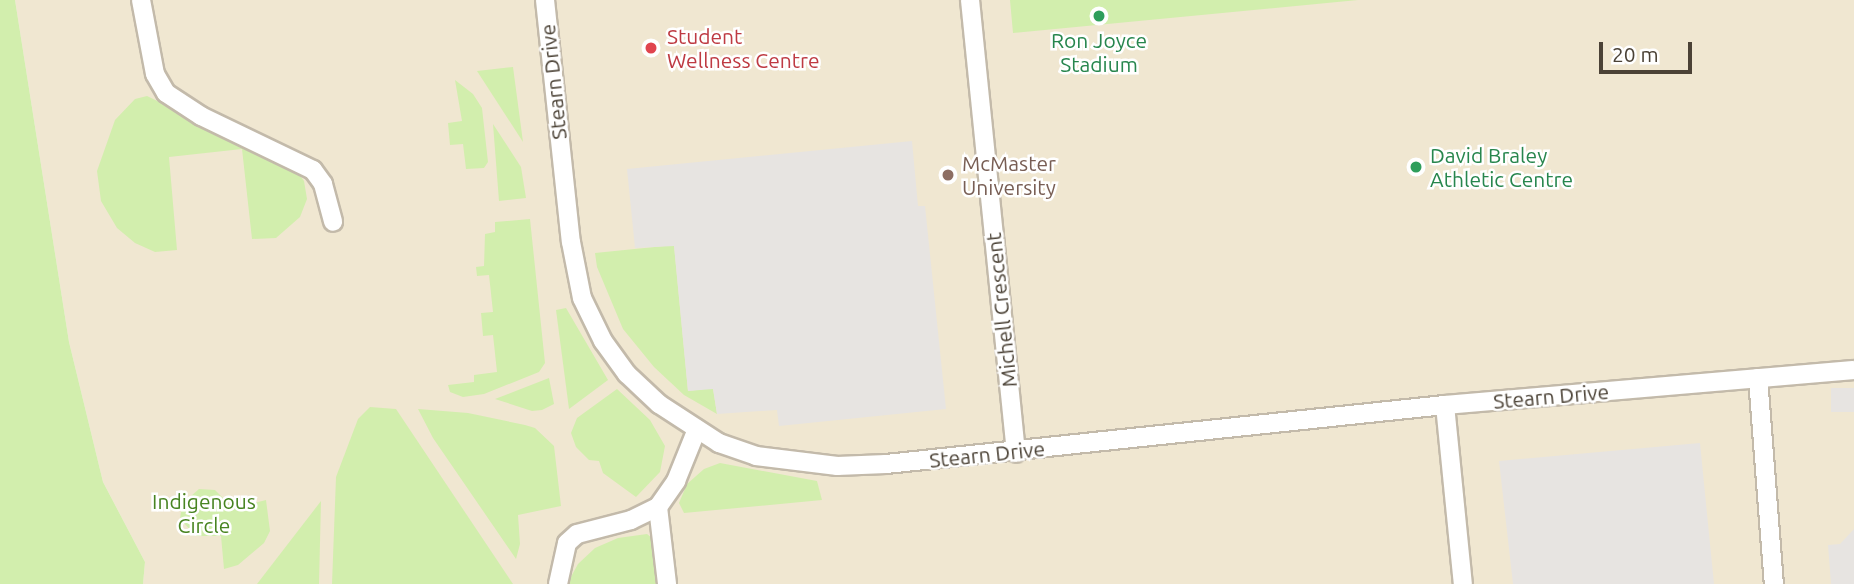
<!DOCTYPE html>
<style>
body{margin:0}
#map{position:relative;width:1854px;height:584px;overflow:hidden;background:#f6f2e8;font-family:Ubuntu,sans-serif}
div>[style]{position:absolute}
.education>*{inset:0;background:#f0e7d1}
.green>*{inset:0;background:#d2eead}
.parking>*{inset:0;background:#e7e4e1;transform-origin:0 0}
.roads{filter:drop-shadow(2px 0 #c3baaa) drop-shadow(-2px 0 #c3baaa) drop-shadow(0 2px #c3baaa) drop-shadow(0 -2px #c3baaa)}
.service>*{height:18px;margin:-9px;padding:0 9px;transform-origin:9px;border-radius:9px;background:#fff}
.dots>*{width:19px;height:19px;translate:-50% -50%;box-sizing:border-box;border:4px solid #fff;border-radius:50%}
span{translate:-50% -50%;white-space:nowrap;text-align:center;line-height:1.15;-webkit-text-stroke:5px #fff;paint-order:stroke}
.health-label{font-size:21px;color:#be3a42}
.left{translate:0 -50%;text-align:left}
.leisure-label{font-size:21px;color:#27864d}
.street-label{font-size:21px;color:#4b4236}
.education-label{font-size:21px;color:#785e54}
.park-label{font-size:21px;color:#488421}
.scale{position:absolute;left:1599px;top:42px;width:93px;height:32px;box-sizing:border-box;border:4px solid #4b4236;border-top:0;padding-left:9px;font-size:21px;line-height:24px;white-space:nowrap;color:#4b4236;-webkit-text-stroke:5px #fff;paint-order:stroke}
</style>
<div id="map">
<div class="education">
<i style="clip-path:polygon(15px 0,1854px 0,1854px 584px,143px 584px,145px 562px,103px 482px,69px 342px)"></i>
</div>
<div class="green">
<i style="clip-path:polygon(0 0,15px 0,69px 342px,103px 482px,145px 562px,143px 584px,0 584px)"></i>
<i style="clip-path:polygon(1010px 0,1358px 0,1013px 33px)"></i>
<i style="clip-path:polygon(513px 67px,523px 142px,477px 71px)"></i>
<i style="clip-path:polygon(455px 80px,473px 94px,482px 108px,488px 162px,484px 168px,466px 169px,463px 144px,450px 145px,448px 123px,462px 121px)"></i>
<i style="clip-path:polygon(147px 96px,294px 167px,304px 181px,307px 199px,300px 217px,276px 238px,252px 239px,242px 149px,169px 157px,177px 250px,155px 252px,135px 243px,117px 228px,101px 201px,97px 171px,115px 120px,135px 99px)"></i>
<i style="clip-path:polygon(493px 124px,521px 167px,526px 198px,499px 201px)"></i>
<i style="clip-path:polygon(530px 219px,545px 363px,539px 372px,484px 394px,463px 397px,450px 392px,448px 385px,474px 382px,474px 375px,497px 372px,493px 335px,483px 336px,481px 313px,493px 312px,489px 275px,477px 276px,476px 267px,484px 266px,485px 234px,495px 232px,495px 222px)"></i>
<i style="clip-path:polygon(674px 245px,688px 391px,713px 388px,717px 414px,684px 395px,654px 367px,623px 329px,597px 267px,595px 253px)"></i>
<i style="clip-path:polygon(566px 308px,608px 380px,569px 409px,556px 310px)"></i>
<i style="clip-path:polygon(549px 378px,554px 404px,542px 410px,532px 411px,495px 399px)"></i>
<i style="clip-path:polygon(617px 389px,650px 420px,665px 446px,660px 472px,636px 497px,603px 473px,599px 461px,589px 460px,576px 447px,571px 433px,577px 418px)"></i>
<i style="clip-path:polygon(370px 407px,396px 409px,513px 584px,332px 584px,336px 477px,358px 419px)"></i>
<i style="clip-path:polygon(418px 409px,468px 413px,525px 425px,535px 428px,554px 446px,561px 506px,518px 515px,520px 544px,516px 559px,433px 438px)"></i>
<i style="clip-path:polygon(720px 463px,817px 481px,822px 500px,684px 513px,679px 503px,687px 484px,704px 469px)"></i>
<i style="clip-path:polygon(199px 489px,215px 490px,233px 508px,266px 500px,270px 531px,264px 543px,238px 565px,224px 569px,221px 536px,196px 536px,180px 519px,182px 504px)"></i>
<i style="clip-path:polygon(321px 501px,319px 584px,257px 584px)"></i>
<i style="clip-path:polygon(647px 534px,652px 538px,657px 584px,567px 584px,578px 564px,595px 548px,618px 538px)"></i>
</div>
<div class="parking">
<i style="clip-path:polygon(912px 141px,918px 206px,925px 206px,946px 409px,779px 426px,777px 410px,717px 414px,713px 389px,688px 391px,674px 246px,635px 248px,627px 169px)"></i>
<i style="left:1854px;top:388px;width:24px;height:23px;rotate:90deg"></i>
<i style="clip-path:polygon(1700px 443px,1714px 584px,1513px 584px,1499px 461px)"></i>
<i style="clip-path:polygon(1854px 529px,1854px 584px,1831px 584px,1828px 545px,1840px 544px)"></i>
</div>
<div class="roads">
<div class="service">
<i style="left:141px;top:0;width:75px;rotate:79.3deg"></i>
<i style="left:155px;top:74px;width:22px;rotate:60deg"></i>
<i style="left:166px;top:93px;width:42px;rotate:33.3deg"></i>
<i style="left:201px;top:116px;width:124px;rotate:25.7deg"></i>
<i style="left:313px;top:170px;width:17px;rotate:54deg"></i>
<i style="left:323px;top:184px;width:39px;rotate:75deg"></i>
<i style="left:545px;top:0;width:243px;rotate:83.9deg"></i>
<i style="left:571px;top:242px;width:57px;rotate:78.9deg"></i>
<i style="left:582px;top:298px;width:48px;rotate:64deg"></i>
<i style="left:603px;top:341px;width:41px;rotate:54deg"></i>
<i style="left:627px;top:374px;width:44px;rotate:43.2deg"></i>
<i style="left:659px;top:404px;width:72px;rotate:33deg"></i>
<i style="left:719px;top:443px;width:39px;rotate:19deg"></i>
<i style="left:756px;top:456px;width:82px;rotate:7deg"></i>
<i style="left:837px;top:466px;width:49px;rotate:-2.3deg"></i>
<i style="left:886px;top:464px;width:562px;rotate:-6.03deg"></i>
<i style="left:1445px;top:405px;width:410px;rotate:-4.9deg"></i>
<i style="left:970px;top:0;width:455px;rotate:84.2deg"></i>
<i style="left:1758px;top:378px;width:207px;rotate:85.6deg"></i>
<i style="left:1445px;top:405px;width:180px;rotate:84.3deg"></i>
<i style="left:658px;top:507px;width:78px;rotate:83.3deg"></i>
<i style="left:558px;top:584px;width:42px;rotate:-77.6deg"></i>
<i style="left:567px;top:543px;width:13px;rotate:-42deg"></i>
<i style="left:577px;top:534px;width:56px;rotate:-14.5deg"></i>
<i style="left:631px;top:520px;width:30px;rotate:-26deg"></i>
<i style="left:658px;top:507px;width:32px;rotate:-55deg"></i>
<i style="left:676px;top:481px;width:56px;rotate:-68deg"></i>
</div>
</div>
<div class="dots">
<i style="left:1099px;top:16px;background:#2e9e5b"></i>
<i style="left:651px;top:48px;background:#e0444e"></i>
<i style="left:1416px;top:167px;background:#2e9e5b"></i>
<i style="left:948px;top:175px;background:#8d6e63"></i>
</div>
<div class="health-label">
<span class="left" style="left:667px;top:48px">Student<br>Wellness Centre</span>
</div>
<div class="leisure-label">
<span style="left:1099px;top:52px">Ron Joyce<br>Stadium</span>
<span class="left" style="left:1430px;top:167px">David Braley<br>Athletic Centre</span>
</div>
<div class="street-label">
<span style="left:553px;top:82px;rotate:-96deg">Stearn Drive</span>
<span style="left:1001px;top:310px;rotate:-96deg">Michell Crescent</span>
<span style="left:1551px;top:396px;rotate:-5deg">Stearn Drive</span>
<span style="left:987px;top:454px;rotate:-6deg">Stearn Drive</span>
</div>
<div class="education-label">
<span class="left" style="left:962px;top:175px">McMaster<br>University</span>
</div>
<div class="park-label">
<span style="left:204px;top:513px">Indigenous<br>Circle</span>
</div>
<div class="scale">20 m</div>
</div>
